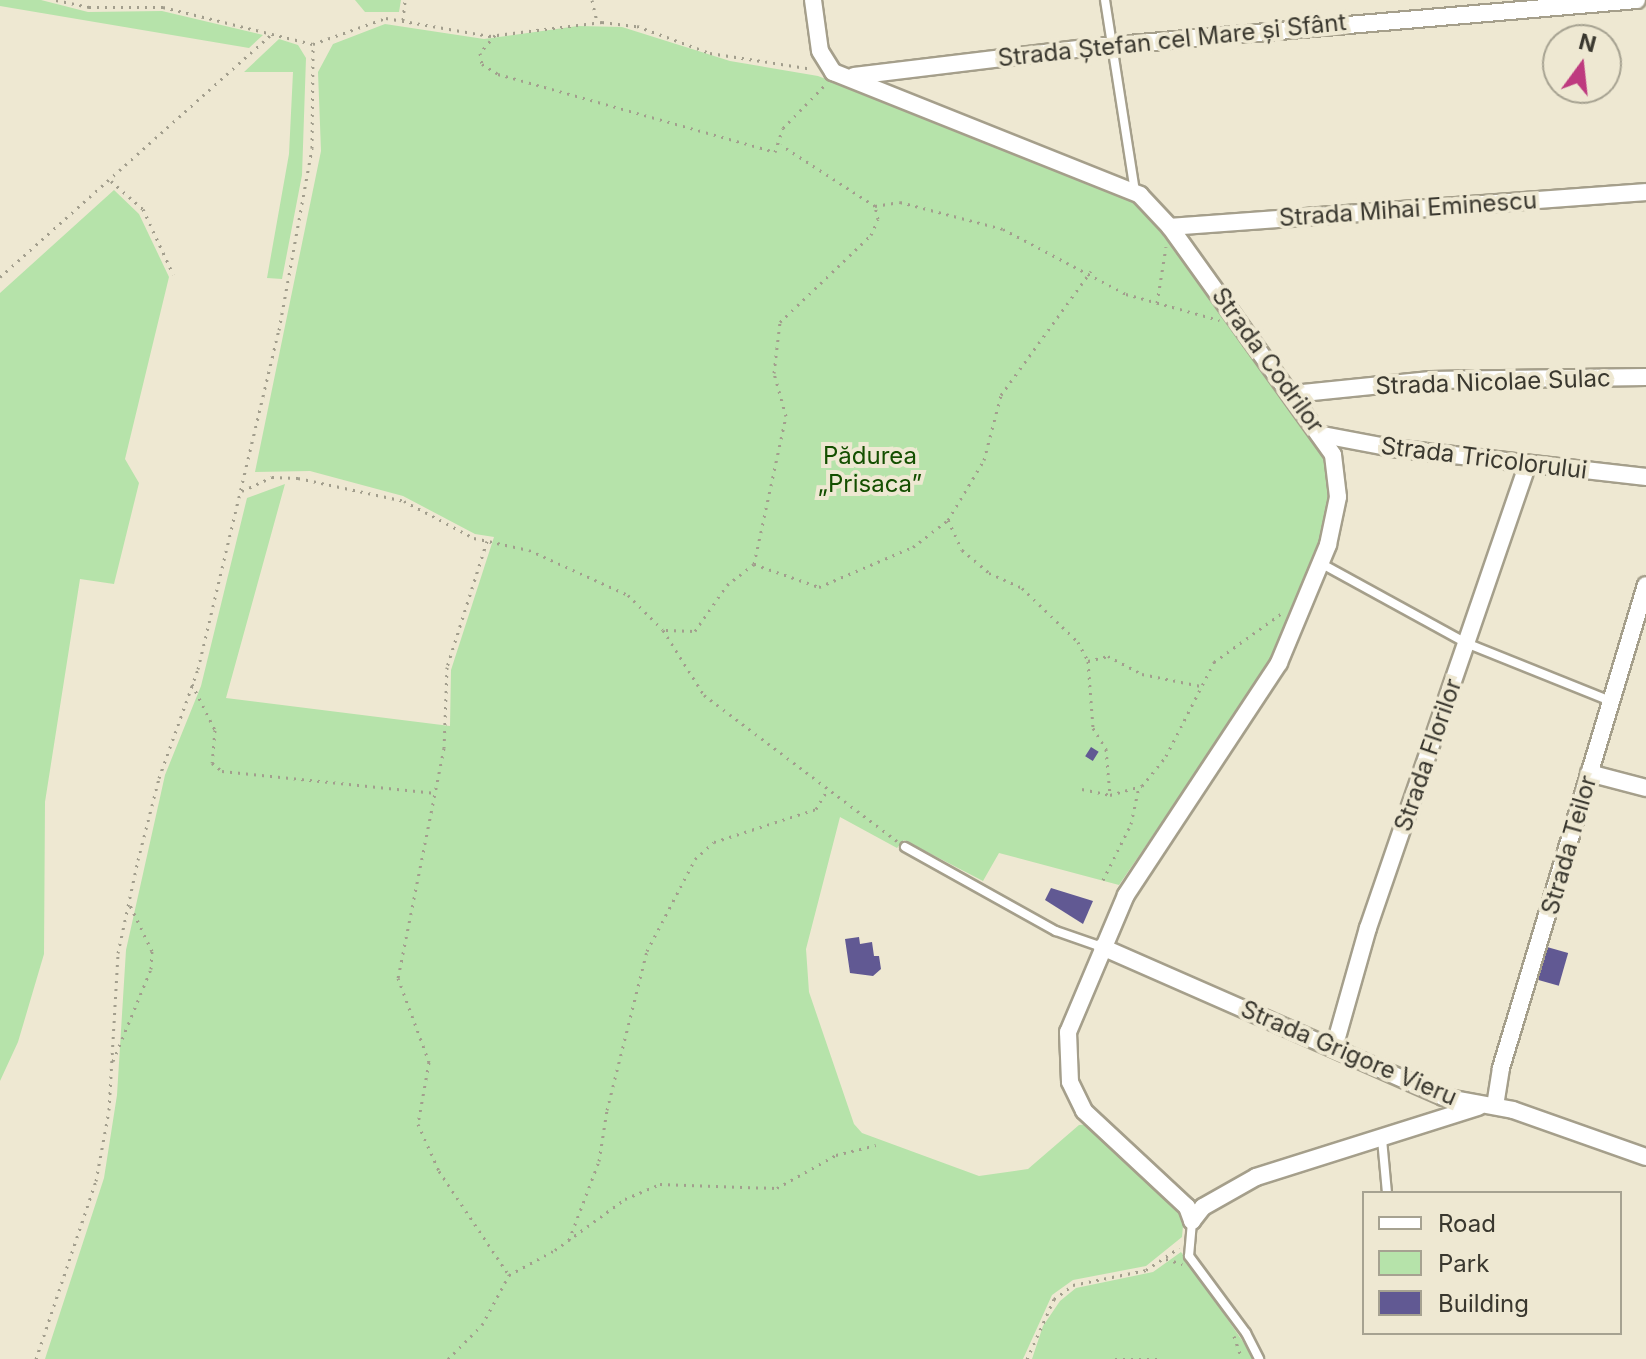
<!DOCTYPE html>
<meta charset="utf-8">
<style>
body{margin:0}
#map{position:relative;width:1646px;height:1359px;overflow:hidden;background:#eee8d2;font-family:Inter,sans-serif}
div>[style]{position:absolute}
.green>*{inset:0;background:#b6e3aa}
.building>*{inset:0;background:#615993;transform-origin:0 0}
.path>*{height:3px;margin-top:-1.5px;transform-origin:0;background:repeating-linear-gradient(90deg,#a29e8d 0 2px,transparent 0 8px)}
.roads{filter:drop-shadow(2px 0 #a59f8b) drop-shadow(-2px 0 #a59f8b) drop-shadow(0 2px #a59f8b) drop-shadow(0 -2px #a59f8b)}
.lane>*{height:8px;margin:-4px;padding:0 4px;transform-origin:4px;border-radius:4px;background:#fff}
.street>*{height:16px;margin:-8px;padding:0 8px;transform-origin:8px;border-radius:8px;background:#fff}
span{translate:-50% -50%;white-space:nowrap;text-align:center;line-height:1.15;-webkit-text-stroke:8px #eee8d2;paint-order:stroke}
.street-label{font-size:24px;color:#3a382f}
.park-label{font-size:24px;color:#144f00}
.legend{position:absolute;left:1362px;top:1191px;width:260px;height:144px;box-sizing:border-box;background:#eee8d2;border:2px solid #a6a291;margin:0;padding:10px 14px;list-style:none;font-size:24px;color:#3a382f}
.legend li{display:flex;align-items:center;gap:16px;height:40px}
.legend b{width:40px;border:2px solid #a6a291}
.north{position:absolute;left:1542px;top:24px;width:80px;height:80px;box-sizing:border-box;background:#eee8d2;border:2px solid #a6a291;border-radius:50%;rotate:15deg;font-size:22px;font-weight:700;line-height:32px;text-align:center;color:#3a382f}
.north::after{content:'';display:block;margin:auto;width:28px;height:36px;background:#be3a7f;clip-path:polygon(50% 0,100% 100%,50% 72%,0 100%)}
</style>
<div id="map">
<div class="green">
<i style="clip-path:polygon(0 0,41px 0,88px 12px,162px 11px,263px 35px,249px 48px,0 6px)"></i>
<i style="clip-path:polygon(355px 0,401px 0,399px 12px,365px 12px)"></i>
<i style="clip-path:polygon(385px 24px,484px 39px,578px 26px,622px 27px,730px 61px,818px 76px,1136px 199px,1319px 445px,1328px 473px,1329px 512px,1317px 560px,1276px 655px,1119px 885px,999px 853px,983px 881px,904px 840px,897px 848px,840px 817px,806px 949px,809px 992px,854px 1124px,862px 1133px,979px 1176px,1028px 1169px,1079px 1125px,1092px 1124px,1184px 1215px,1182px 1237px,1146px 1266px,1073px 1280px,1052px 1295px,1023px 1359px,45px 1359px,104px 1178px,117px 1095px,126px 950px,165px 775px,201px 686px,247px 498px,285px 484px,226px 698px,450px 726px,451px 670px,494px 537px,475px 534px,403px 496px,310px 471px,255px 472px,321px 151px,318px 72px,333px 44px)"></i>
<i style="clip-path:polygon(279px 39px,298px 45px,306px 58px,302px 175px,282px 279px,267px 278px,289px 154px,293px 72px,244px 72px)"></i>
<i style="clip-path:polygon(114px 190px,139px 214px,169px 277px,125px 459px,139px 483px,114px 584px,80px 579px,45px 802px,44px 954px,18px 1042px,0 1081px,0 293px)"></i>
<i style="clip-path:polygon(1181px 1252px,1255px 1359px,1032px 1359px,1043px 1326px,1060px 1301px,1076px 1288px,1153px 1272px)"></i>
</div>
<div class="building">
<i style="left:1091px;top:747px;width:9px;height:11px;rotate:32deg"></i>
<i style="clip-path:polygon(1051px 888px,1093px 901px,1083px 924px,1045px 900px)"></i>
<i style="clip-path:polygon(859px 937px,860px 944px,872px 942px,874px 956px,879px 956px,881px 969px,873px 976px,850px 973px,845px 939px)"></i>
<i style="left:1547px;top:947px;width:22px;height:34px;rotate:16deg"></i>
</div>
<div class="path">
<i style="left:56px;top:0;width:34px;rotate:12deg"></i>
<i style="left:89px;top:7px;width:74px"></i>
<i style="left:163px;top:7px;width:154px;rotate:13.9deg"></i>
<i style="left:313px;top:44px;width:77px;rotate:-19.6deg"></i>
<i style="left:386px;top:18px;width:105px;rotate:9.9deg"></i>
<i style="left:489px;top:36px;width:114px;rotate:-7.1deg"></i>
<i style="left:602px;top:22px;width:35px;rotate:7deg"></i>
<i style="left:637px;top:26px;width:78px;rotate:20.3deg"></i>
<i style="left:710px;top:53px;width:104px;rotate:8.8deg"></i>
<i style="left:592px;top:0;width:23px;rotate:77deg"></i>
<i style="left:403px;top:20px;width:20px;rotate:-84deg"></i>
<i style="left:495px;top:35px;width:23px;rotate:130deg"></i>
<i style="left:480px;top:53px;width:11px;rotate:80deg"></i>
<i style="left:482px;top:64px;width:19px;rotate:32deg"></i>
<i style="left:498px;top:74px;width:288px;rotate:15.7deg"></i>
<i style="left:775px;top:152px;width:25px;rotate:-72deg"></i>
<i style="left:783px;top:128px;width:60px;rotate:-45.7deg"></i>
<i style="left:111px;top:181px;width:43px;rotate:41.2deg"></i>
<i style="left:143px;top:209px;width:72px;rotate:65.2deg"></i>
<i style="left:875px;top:206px;width:25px;rotate:-9deg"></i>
<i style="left:900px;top:202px;width:106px;rotate:14.7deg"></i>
<i style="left:1003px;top:229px;width:139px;rotate:27.9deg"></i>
<i style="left:1126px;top:294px;width:97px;rotate:15.6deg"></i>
<i style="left:0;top:277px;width:368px;rotate:-41.8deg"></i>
<i style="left:1157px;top:303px;width:57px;rotate:-80.9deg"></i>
<i style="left:242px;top:491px;width:33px;rotate:-25deg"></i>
<i style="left:272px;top:477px;width:26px;rotate:2deg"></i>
<i style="left:298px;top:478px;width:108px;rotate:12.2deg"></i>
<i style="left:404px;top:501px;width:79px;rotate:27.9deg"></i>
<i style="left:474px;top:538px;width:56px;rotate:12.3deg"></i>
<i style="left:529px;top:550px;width:109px;rotate:24.4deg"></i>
<i style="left:628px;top:595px;width:49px;rotate:45deg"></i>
<i style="left:663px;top:630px;width:77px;rotate:57.8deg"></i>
<i style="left:704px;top:695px;width:242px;rotate:37.1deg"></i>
<i style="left:948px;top:520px;width:33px;rotate:65deg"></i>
<i style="left:962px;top:550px;width:35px;rotate:40deg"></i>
<i style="left:989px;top:573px;width:36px;rotate:24deg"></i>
<i style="left:1022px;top:588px;width:78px;rotate:44deg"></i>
<i style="left:1078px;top:642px;width:21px;rotate:62deg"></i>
<i style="left:1088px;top:661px;width:67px;rotate:85.7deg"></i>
<i style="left:1093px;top:728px;width:25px;rotate:58deg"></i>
<i style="left:1106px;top:749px;width:46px;rotate:85deg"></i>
<i style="left:487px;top:541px;width:132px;rotate:107.6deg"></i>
<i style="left:447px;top:667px;width:81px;rotate:92.1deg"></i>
<i style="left:444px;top:748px;width:235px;rotate:101.3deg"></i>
<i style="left:398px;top:978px;width:90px;rotate:69.7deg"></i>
<i style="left:429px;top:1062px;width:63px;rotate:100.1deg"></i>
<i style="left:418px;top:1124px;width:51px;rotate:65.9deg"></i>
<i style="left:439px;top:1171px;width:125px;rotate:56.1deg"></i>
<i style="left:754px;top:564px;width:69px;rotate:19.5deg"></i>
<i style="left:819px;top:587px;width:102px;rotate:-23.1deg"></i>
<i style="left:913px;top:547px;width:44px;rotate:-37.6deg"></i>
<i style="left:948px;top:520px;width:70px;rotate:-59deg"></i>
<i style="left:984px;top:460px;width:67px;rotate:-75.3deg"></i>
<i style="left:1001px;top:395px;width:153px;rotate:-54deg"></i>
<i style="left:666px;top:630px;width:29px;rotate:2deg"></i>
<i style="left:695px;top:631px;width:56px;rotate:-55.2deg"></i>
<i style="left:727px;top:585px;width:34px;rotate:-38deg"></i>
<i style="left:754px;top:564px;width:151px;rotate:-77.8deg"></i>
<i style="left:786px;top:416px;width:45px;rotate:-105.6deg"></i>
<i style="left:774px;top:373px;width:51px;rotate:-83.3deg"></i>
<i style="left:780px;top:322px;width:126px;rotate:-43.7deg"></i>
<i style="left:871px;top:235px;width:17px;rotate:-66deg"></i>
<i style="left:878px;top:219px;width:13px;rotate:-103deg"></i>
<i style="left:875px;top:206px;width:112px;rotate:-147deg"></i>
<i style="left:1088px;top:661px;width:21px;rotate:-14deg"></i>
<i style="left:1108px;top:656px;width:38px;rotate:28deg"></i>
<i style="left:1142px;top:674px;width:60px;rotate:11.5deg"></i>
<i style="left:192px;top:684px;width:51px;rotate:63.4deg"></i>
<i style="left:215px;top:730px;width:33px;rotate:95deg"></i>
<i style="left:212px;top:763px;width:13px;rotate:39deg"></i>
<i style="left:222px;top:771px;width:215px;rotate:5.9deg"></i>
<i style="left:1082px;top:789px;width:29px;rotate:12deg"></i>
<i style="left:1110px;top:795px;width:33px;rotate:-16deg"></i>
<i style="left:1142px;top:786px;width:38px;rotate:-51deg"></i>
<i style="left:1166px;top:756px;width:106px;rotate:-62.9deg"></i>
<i style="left:1214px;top:662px;width:84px;rotate:-35.8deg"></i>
<i style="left:1103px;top:880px;width:63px;rotate:-63.4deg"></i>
<i style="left:1131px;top:824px;width:38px;rotate:-78deg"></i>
<i style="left:113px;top:1061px;width:100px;rotate:-67.6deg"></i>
<i style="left:151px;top:969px;width:18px;rotate:-87deg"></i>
<i style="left:152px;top:951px;width:51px;rotate:-115.6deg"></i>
<i style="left:569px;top:1240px;width:85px;rotate:-69.2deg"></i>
<i style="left:599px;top:1161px;width:52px;rotate:-81.1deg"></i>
<i style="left:607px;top:1110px;width:164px;rotate:-75.9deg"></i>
<i style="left:647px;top:951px;width:104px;rotate:-62.4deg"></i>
<i style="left:695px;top:859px;width:25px;rotate:-42deg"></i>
<i style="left:714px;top:842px;width:107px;rotate:-17.9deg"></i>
<i style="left:816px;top:809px;width:21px;rotate:-59deg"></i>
<i style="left:1166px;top:1259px;width:17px;rotate:17deg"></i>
<i style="left:1234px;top:1336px;width:24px;rotate:71deg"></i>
<i style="left:36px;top:1359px;width:188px;rotate:-71.4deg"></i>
<i style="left:96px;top:1181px;width:72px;rotate:-79.6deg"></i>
<i style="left:109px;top:1110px;width:157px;rotate:-86.7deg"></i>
<i style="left:118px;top:953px;width:95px;rotate:-77.9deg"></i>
<i style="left:138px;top:860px;width:85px;rotate:-75.6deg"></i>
<i style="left:159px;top:778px;width:116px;rotate:-70.3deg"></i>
<i style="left:198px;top:669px;width:349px;rotate:-76.6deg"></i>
<i style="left:279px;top:330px;width:185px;rotate:-79.7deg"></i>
<i style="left:312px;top:148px;width:104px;rotate:-89.4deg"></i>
<i style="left:448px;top:1359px;width:48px;rotate:-45deg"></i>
<i style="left:482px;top:1325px;width:57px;rotate:-61.6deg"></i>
<i style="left:509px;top:1275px;width:52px;rotate:-28.5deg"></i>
<i style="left:555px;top:1250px;width:87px;rotate:-36.1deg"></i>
<i style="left:625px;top:1199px;width:38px;rotate:-23deg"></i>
<i style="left:660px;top:1184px;width:117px;rotate:2deg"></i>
<i style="left:777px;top:1188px;width:68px;rotate:-29.2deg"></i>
<i style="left:836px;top:1155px;width:41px;rotate:-14deg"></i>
<i style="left:1027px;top:1359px;width:66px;rotate:-65.8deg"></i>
<i style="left:1054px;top:1299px;width:24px;rotate:-36deg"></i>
<i style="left:1073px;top:1285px;width:75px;rotate:-11.6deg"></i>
<i style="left:1146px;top:1270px;width:40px;rotate:-34deg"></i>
<i style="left:1115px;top:1359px;width:45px"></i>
</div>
<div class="roads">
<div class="lane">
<i style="left:1105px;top:0;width:194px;rotate:81.1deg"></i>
<i style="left:1322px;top:564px;width:164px;rotate:28.7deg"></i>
<i style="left:1466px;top:643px;width:155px;rotate:21.9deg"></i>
<i style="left:905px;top:847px;width:173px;rotate:29.1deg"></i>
<i style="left:1056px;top:931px;width:49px;rotate:19.2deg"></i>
<i style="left:1382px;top:1139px;width:54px;rotate:84.7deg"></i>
<i style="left:1192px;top:1222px;width:34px;rotate:95deg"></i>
<i style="left:1189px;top:1256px;width:96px;rotate:53.5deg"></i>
<i style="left:1246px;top:1333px;width:29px;rotate:63deg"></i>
</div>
<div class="street">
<i style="left:813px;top:0;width:51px;rotate:82.2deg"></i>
<i style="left:820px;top:51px;width:25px;rotate:58deg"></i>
<i style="left:833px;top:72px;width:331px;rotate:21.8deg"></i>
<i style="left:1140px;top:195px;width:44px;rotate:46.8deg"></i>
<i style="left:1170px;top:227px;width:280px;rotate:54.4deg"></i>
<i style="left:1333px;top:455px;width:42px;rotate:83.2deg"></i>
<i style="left:1338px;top:497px;width:49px;rotate:101.8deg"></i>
<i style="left:1328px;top:545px;width:128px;rotate:112.6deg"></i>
<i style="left:1279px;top:663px;width:278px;rotate:123.4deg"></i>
<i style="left:1126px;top:895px;width:149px;rotate:112.9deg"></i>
<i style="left:1068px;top:1032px;width:50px;rotate:87.7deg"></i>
<i style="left:1070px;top:1082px;width:32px;rotate:64deg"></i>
<i style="left:1084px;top:1111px;width:141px;rotate:43deg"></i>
<i style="left:1187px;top:1207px;width:15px;rotate:70deg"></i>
<i style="left:854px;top:76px;width:242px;rotate:-6.9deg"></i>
<i style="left:1094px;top:47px;width:545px;rotate:-4.95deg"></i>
<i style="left:1170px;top:227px;width:477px;rotate:-4.2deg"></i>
<i style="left:1293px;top:394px;width:138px;rotate:-5.8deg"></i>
<i style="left:1430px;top:380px;width:216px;rotate:-0.8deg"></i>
<i style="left:1323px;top:435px;width:70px;rotate:10.7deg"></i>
<i style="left:1392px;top:448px;width:256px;rotate:6.5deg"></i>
<i style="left:1589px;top:773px;width:59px;rotate:14.7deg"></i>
<i style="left:1102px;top:947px;width:373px;rotate:23.7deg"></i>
<i style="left:1443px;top:1097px;width:71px;rotate:10.5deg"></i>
<i style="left:1513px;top:1110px;width:141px;rotate:19.5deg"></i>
<i style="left:1334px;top:1048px;width:125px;rotate:-74.2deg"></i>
<i style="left:1368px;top:928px;width:490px;rotate:-71deg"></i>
<i style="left:1495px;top:1106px;width:38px;rotate:-81deg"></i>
<i style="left:1501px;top:1068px;width:504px;rotate:-73.29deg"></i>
<i style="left:1192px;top:1221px;width:18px;rotate:-52deg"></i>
<i style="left:1203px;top:1207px;width:61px;rotate:-29.5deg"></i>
<i style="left:1256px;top:1177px;width:233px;rotate:-17.5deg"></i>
</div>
</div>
<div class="street-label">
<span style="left:1172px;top:40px;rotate:-6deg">Strada Ștefan cel Mare și Sfânt</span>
<span style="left:1408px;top:209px;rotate:-4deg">Strada Mihai Eminescu</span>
<span style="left:1268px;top:360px;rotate:54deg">Strada Codrilor</span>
<span style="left:1493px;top:382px;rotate:-2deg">Strada Nicolae Sulac</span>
<span style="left:1484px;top:458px;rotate:7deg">Strada Tricolorului</span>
<span style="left:1428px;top:755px;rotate:-71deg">Strada Florilor</span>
<span style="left:1569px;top:845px;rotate:-74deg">Strada Teilor</span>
<span style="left:1349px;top:1053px;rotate:23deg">Strada Grigore Vieru</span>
</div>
<div class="park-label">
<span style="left:870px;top:470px">Pădurea<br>„Prisaca”</span>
</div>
<ul class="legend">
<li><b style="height:10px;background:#fff"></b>Road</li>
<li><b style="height:22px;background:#b6e3aa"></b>Park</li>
<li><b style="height:22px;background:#615993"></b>Building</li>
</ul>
<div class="north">N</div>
</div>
